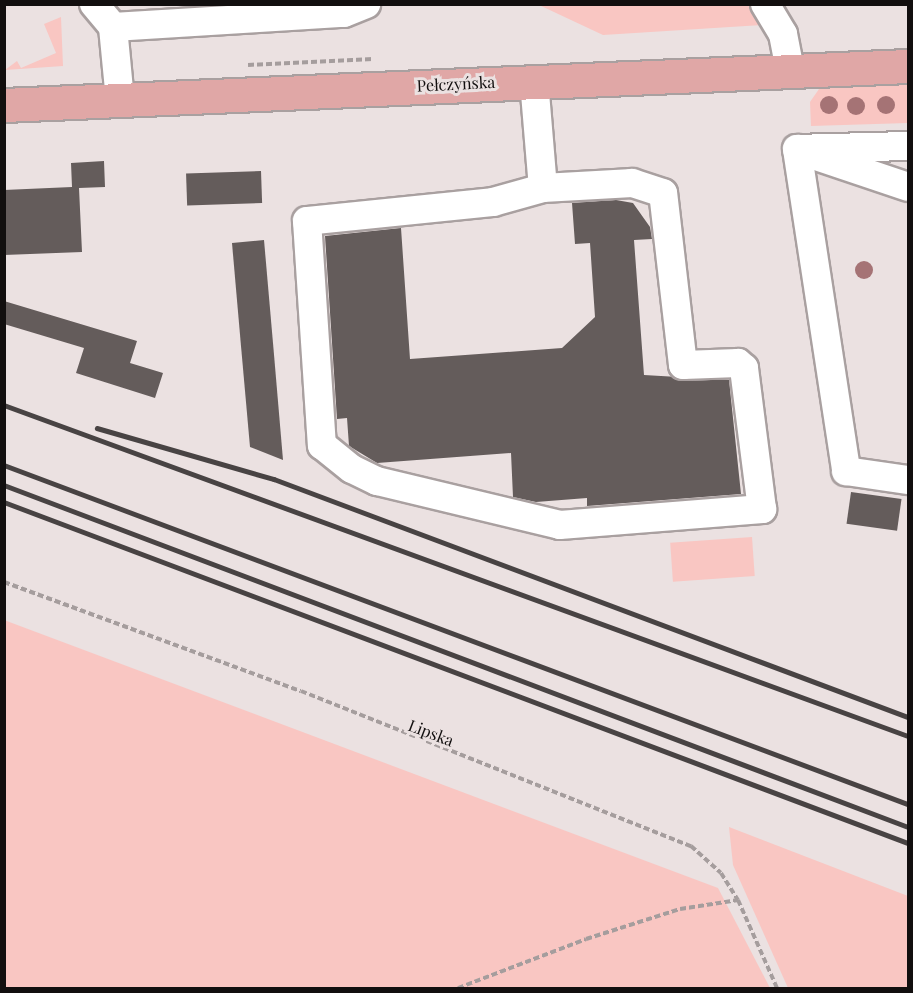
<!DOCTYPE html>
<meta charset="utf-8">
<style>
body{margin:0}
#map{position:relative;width:913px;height:993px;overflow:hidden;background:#ebe1e1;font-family:"Playfair Display",serif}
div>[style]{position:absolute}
.green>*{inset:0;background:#f9c6c2;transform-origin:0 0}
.building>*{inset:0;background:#645c5b;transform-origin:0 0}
.path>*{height:4px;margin-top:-2px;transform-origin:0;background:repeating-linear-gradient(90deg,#a59d9d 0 6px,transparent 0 9px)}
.roads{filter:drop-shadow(2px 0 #a9a0a0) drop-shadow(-2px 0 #a9a0a0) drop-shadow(0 2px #a9a0a0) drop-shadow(0 -2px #a9a0a0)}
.minor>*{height:28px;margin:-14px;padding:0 14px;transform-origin:14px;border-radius:14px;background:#fff}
.major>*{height:33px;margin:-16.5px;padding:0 16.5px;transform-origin:16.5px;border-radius:16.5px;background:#e0a7a6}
.rail>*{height:4.5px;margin:-2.25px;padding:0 2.25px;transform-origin:2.25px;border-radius:2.25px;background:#484343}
.trees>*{width:18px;height:18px;margin:-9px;border-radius:50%;background:#a57375}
span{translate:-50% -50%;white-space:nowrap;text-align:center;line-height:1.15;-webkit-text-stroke:6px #ebe1e1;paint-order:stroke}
.street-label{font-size:16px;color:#120f0f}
.frame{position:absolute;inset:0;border:6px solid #120f0f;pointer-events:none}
</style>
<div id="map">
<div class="green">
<i style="clip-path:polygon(539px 5px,748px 5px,762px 25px,603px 35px)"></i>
<i style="clip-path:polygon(61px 17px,63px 66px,5px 70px,17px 61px,21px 68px,56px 53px,44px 24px)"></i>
<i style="clip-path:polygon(908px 81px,908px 123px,811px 126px,810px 102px,819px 89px)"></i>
<i style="left:752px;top:537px;width:39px;height:82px;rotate:86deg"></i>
<i style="clip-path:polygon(4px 620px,718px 888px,770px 988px,5px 988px)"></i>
<i style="clip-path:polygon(729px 827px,908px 896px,908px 988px,788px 988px,733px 865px)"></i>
</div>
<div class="building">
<i style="clip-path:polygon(104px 161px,105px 187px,79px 188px,82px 252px,4px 255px,4px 190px,72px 187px,71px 163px)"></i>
<i style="left:261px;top:171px;width:32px;height:75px;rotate:88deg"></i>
<i style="clip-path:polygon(616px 200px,633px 203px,650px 227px,652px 239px,634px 240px,644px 375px,729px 380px,741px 494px,587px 506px,587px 498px,536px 502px,513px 497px,511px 453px,377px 463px,349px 446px,347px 418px,337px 419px,325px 236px,401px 228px,410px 359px,562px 348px,595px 317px,590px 243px,575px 244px,572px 203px)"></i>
<i style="clip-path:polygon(264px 240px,273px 343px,283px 460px,250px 447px,241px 346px,232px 243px)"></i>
<i style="clip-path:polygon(4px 301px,137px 341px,130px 363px,163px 373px,155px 398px,76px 373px,84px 348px,4px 324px)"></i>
<i style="left:851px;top:492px;width:51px;height:32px;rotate:8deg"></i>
</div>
<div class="path">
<i style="left:248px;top:65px;width:125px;rotate:-2.7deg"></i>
<i style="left:4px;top:582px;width:316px;rotate:20.2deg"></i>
<i style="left:301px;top:691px;width:420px;rotate:21.7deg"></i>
<i style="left:691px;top:846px;width:40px;rotate:42deg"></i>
<i style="left:721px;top:873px;width:32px;rotate:58deg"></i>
<i style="left:738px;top:900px;width:96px;rotate:66.1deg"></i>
<i style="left:458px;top:988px;width:137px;rotate:-20.9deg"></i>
<i style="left:586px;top:939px;width:99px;rotate:-17.7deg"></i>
<i style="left:680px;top:909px;width:59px;rotate:-8.8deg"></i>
</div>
<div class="roads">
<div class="minor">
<i style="left:94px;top:4px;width:30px;rotate:50deg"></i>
<i style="left:765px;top:4px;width:35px;rotate:59deg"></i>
<i style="left:783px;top:34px;width:38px;rotate:79deg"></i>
<i style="left:534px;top:81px;width:107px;rotate:85.2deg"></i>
<i style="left:543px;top:188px;width:52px;rotate:164.4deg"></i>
<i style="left:493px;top:202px;width:187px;rotate:174.2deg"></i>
<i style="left:307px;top:221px;width:225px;rotate:86.2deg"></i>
<i style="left:322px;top:445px;width:38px;rotate:39deg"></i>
<i style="left:352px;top:469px;width:28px;rotate:26deg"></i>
<i style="left:377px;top:481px;width:188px;rotate:13.5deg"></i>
<i style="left:560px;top:525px;width:203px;rotate:-4.5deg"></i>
<i style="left:762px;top:509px;width:142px;rotate:-97.3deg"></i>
<i style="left:744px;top:368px;width:8px;rotate:-140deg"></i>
<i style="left:738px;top:363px;width:55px;rotate:177.9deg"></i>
<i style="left:683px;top:365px;width:173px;rotate:-96.6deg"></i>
<i style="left:663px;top:193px;width:33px;rotate:-162deg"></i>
<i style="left:632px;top:183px;width:89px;rotate:176.8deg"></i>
<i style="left:120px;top:100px;width:73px;rotate:-95.5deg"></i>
<i style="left:113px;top:27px;width:231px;rotate:-3.5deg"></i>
<i style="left:344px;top:13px;width:24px;rotate:-22deg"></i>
<i style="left:908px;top:146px;width:111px;rotate:178.5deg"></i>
<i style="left:797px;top:149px;width:326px;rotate:81.3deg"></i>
<i style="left:846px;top:471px;width:63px;rotate:8.3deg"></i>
<i style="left:810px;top:154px;width:103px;rotate:18.6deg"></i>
</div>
<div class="major">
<i style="left:4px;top:105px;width:905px;rotate:-2.47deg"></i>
</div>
</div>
<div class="rail">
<i style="left:4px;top:405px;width:963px;rotate:20.11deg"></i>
<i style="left:97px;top:428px;width:184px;rotate:16.1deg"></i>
<i style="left:274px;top:479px;width:677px;rotate:20.58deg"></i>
<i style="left:4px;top:465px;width:965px;rotate:20.56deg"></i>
<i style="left:4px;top:485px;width:967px;rotate:20.72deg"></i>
<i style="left:4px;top:502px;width:966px;rotate:20.67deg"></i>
</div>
<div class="trees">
<i style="left:829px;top:105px"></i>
<i style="left:886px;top:105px"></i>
<i style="left:856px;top:106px"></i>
<i style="left:864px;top:270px"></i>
</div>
<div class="street-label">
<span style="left:456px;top:84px;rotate:-3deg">Pełczyńska</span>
<span style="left:431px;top:733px;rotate:21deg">Lipska</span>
</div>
<div class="frame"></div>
</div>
